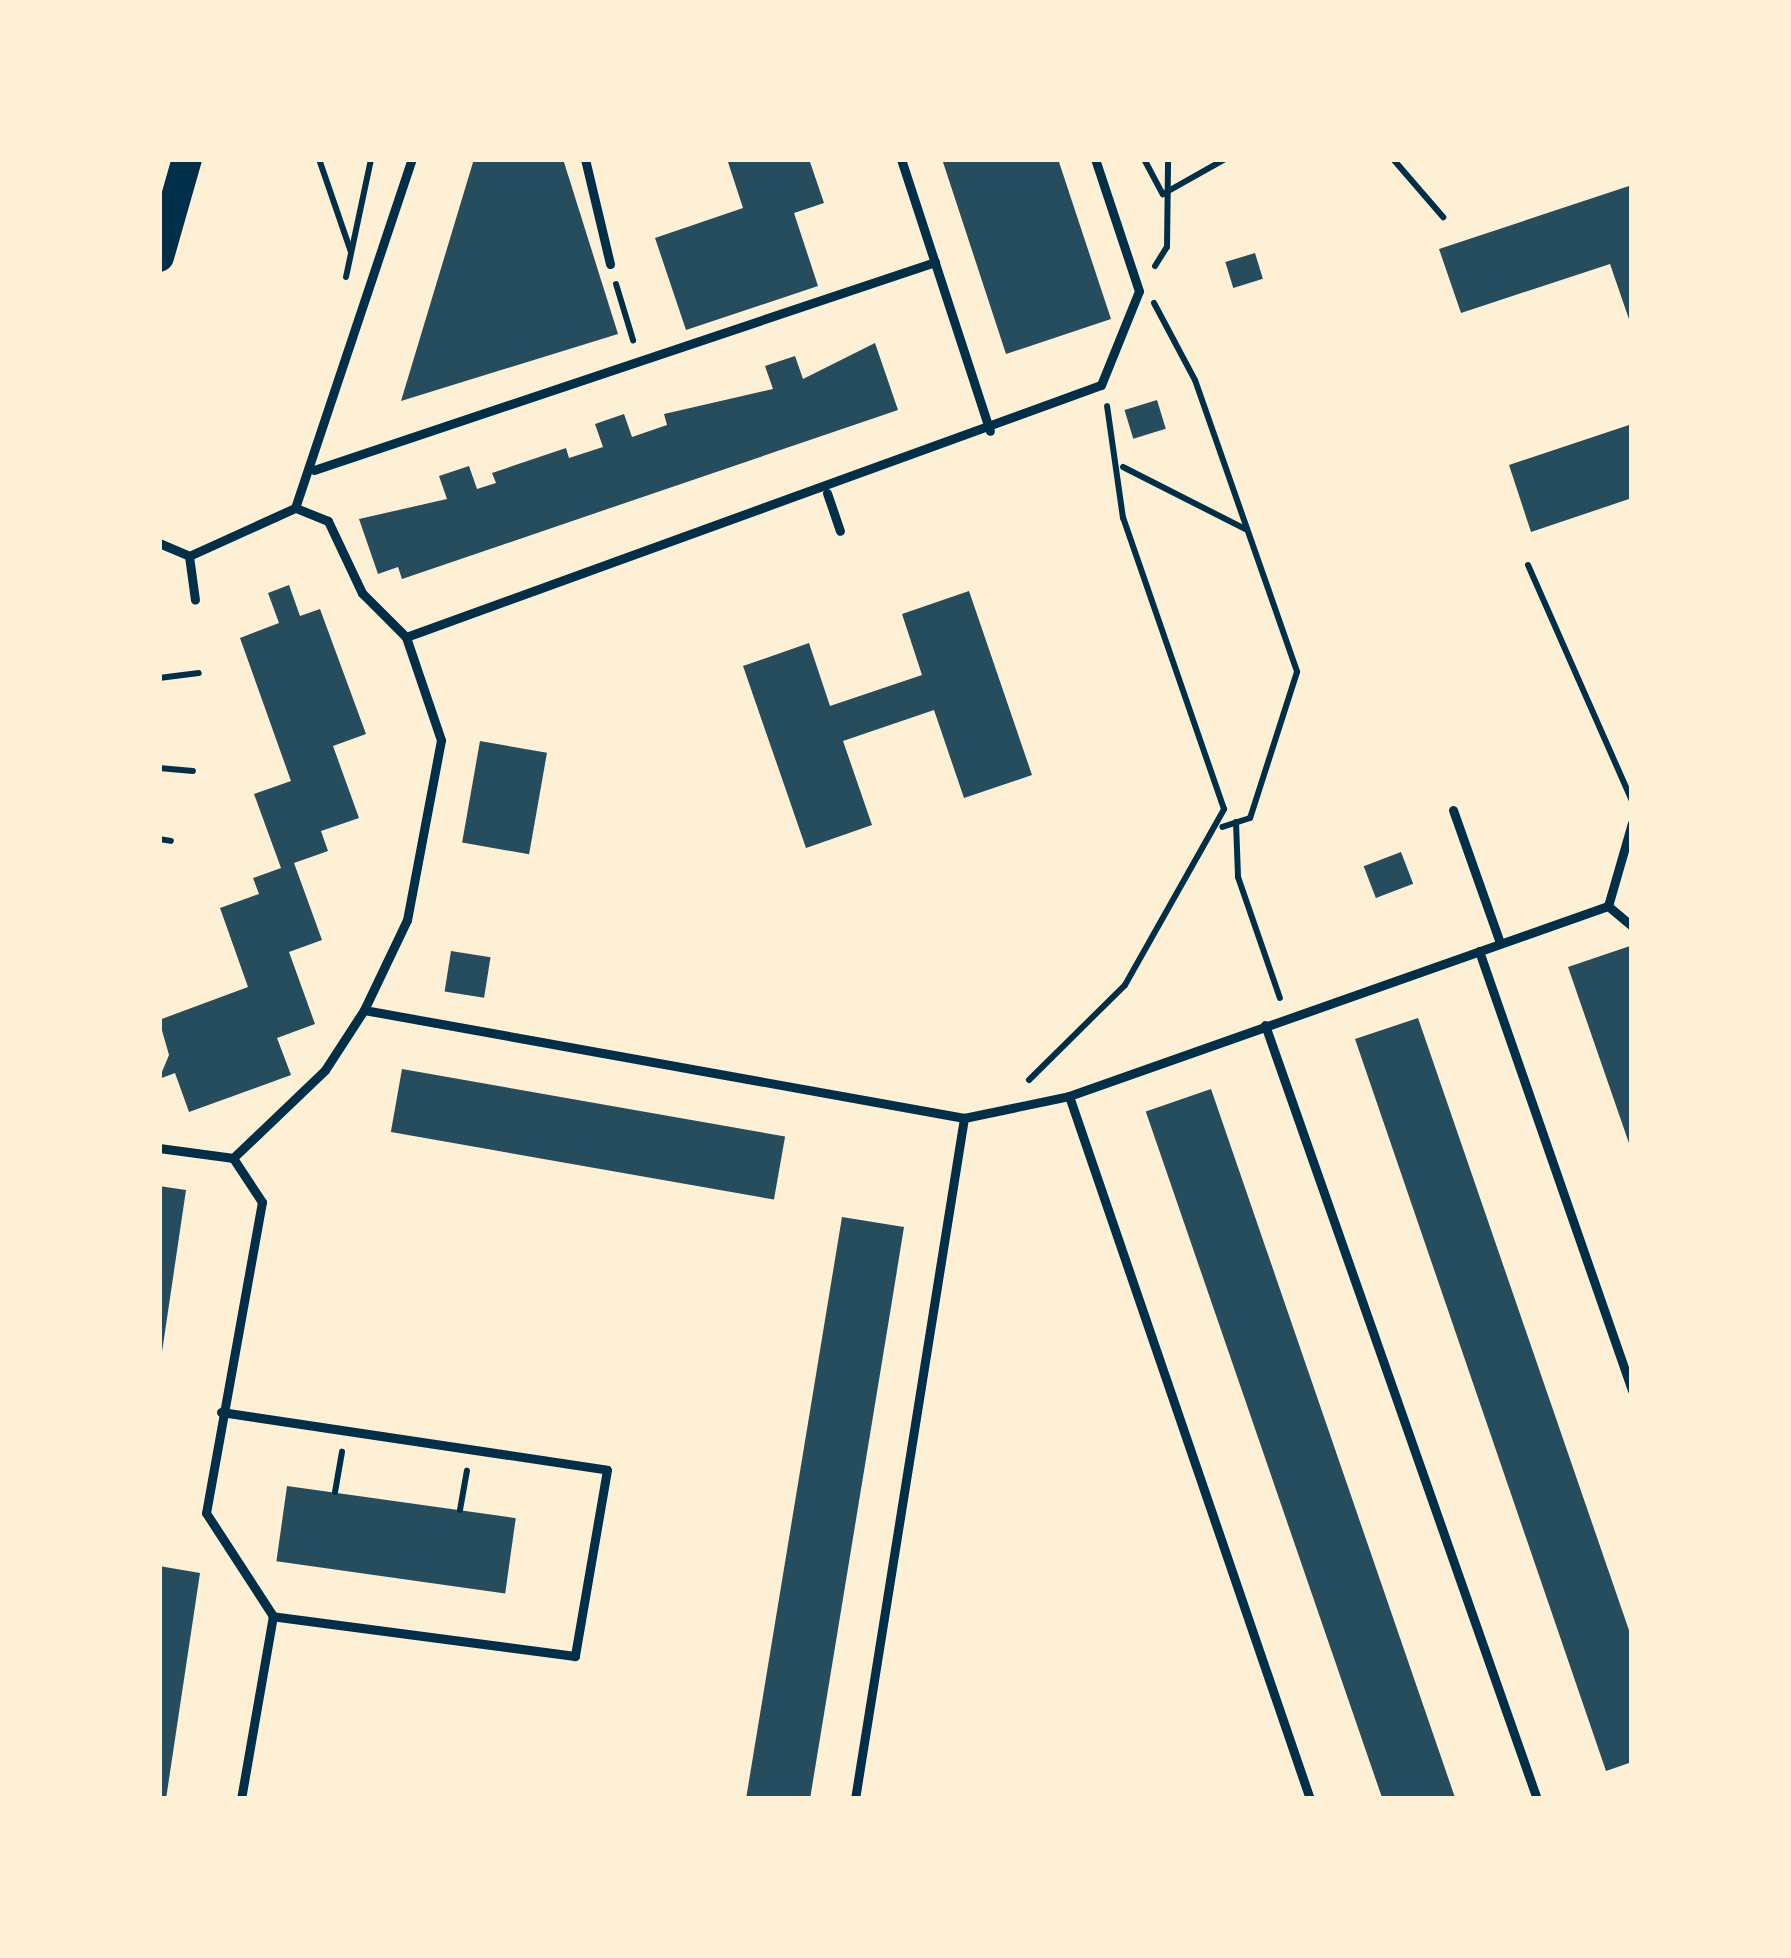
<!DOCTYPE html>
<style>
body{margin:0}
#map{position:relative;width:1791px;height:1958px;overflow:hidden;background:#fdf0d5;font-family:Ubuntu,sans-serif}
div>[style]{position:absolute}
.building>*{inset:0;background:#264d5e;transform-origin:0 0}
.path>*{height:6px;margin:-3px;padding:0 3px;transform-origin:3px;border-radius:3px;background:#003049}
.service>*{height:9px;margin:-4.5px;padding:0 4.5px;transform-origin:4.5px;border-radius:4.5px;background:#003049}
.primary>*{height:30px;margin:-15px;padding:0 15px;transform-origin:15px;border-radius:15px;background:#003049}
span{translate:-50% -50%;white-space:nowrap;text-align:center;line-height:1.15;-webkit-text-stroke:9px #fdf0d5;paint-order:stroke}
.frame{position:absolute;inset:0;border:162px solid #fdf0d5;pointer-events:none}
</style>
<div id="map">
<div class="building">
<i style="clip-path:polygon(474px 159px,563px 159px,618px 334px,401px 401px)"></i>
<i style="clip-path:polygon(727px 159px,809px 159px,824px 203px,794px 213px,818px 286px,686px 330px,655px 238px,743px 208px)"></i>
<i style="clip-path:polygon(942px 159px,1058px 159px,1111px 319px,1006px 354px)"></i>
<i style="clip-path:polygon(1632px 185px,1632px 328px,1610px 264px,1461px 313px,1439px 249px)"></i>
<i style="left:1255px;top:253px;width:27px;height:31px;rotate:73deg"></i>
<i style="clip-path:polygon(875px 343px,898px 410px,402px 579px,398px 567px,378px 574px,359px 519px,447px 499px,439px 476px,469px 466px,477px 489px,496px 483px,492px 473px,566px 448px,569px 458px,603px 447px,595px 424px,624px 414px,632px 437px,667px 425px,664px 414px,773px 389px,765px 366px,795px 356px,803px 379px)"></i>
<i style="left:1157px;top:400px;width:30px;height:34px;rotate:73deg"></i>
<i style="clip-path:polygon(1632px 424px,1632px 498px,1531px 532px,1509px 465px)"></i>
<i style="clip-path:polygon(289px 585px,300px 616px,320px 609px,366px 734px,333px 746px,359px 818px,321px 831px,328px 851px,294px 863px,322px 940px,289px 952px,315px 1024px,277px 1038px,291px 1075px,189px 1112px,175px 1073px,159px 1079px,169px 1055px,159px 1020px,248px 987px,220px 908px,259px 894px,253px 878px,281px 868px,254px 794px,291px 781px,240px 638px,279px 623px,268px 593px)"></i>
<i style="clip-path:polygon(969px 591px,1032px 775px,964px 798px,934px 710px,843px 741px,872px 825px,806px 848px,743px 666px,809px 643px,830px 706px,922px 675px,902px 614px)"></i>
<i style="left:480px;top:741px;width:68px;height:103px;rotate:10deg"></i>
<i style="left:1401px;top:852px;width:34px;height:40px;rotate:69deg"></i>
<i style="clip-path:polygon(1630px 946px,1632px 951px,1631px 1149px,1568px 967px)"></i>
<i style="left:451px;top:951px;width:40px;height:41px;rotate:9deg"></i>
<i style="clip-path:polygon(1418px 1018px,1632px 1639px,1632px 1762px,1606px 1771px,1355px 1039px)"></i>
<i style="left:402px;top:1069px;width:389px;height:64px;rotate:10deg"></i>
<i style="left:1211px;top:1089px;width:749px;height:69px;rotate:71deg"></i>
<i style="clip-path:polygon(159px 1186px,186px 1190px,162px 1352px,159px 1352px)"></i>
<i style="clip-path:polygon(842px 1217px,904px 1227px,892px 1301px,810px 1799px,746px 1799px)"></i>
<i style="left:287px;top:1486px;width:231px;height:76px;rotate:8deg"></i>
<i style="clip-path:polygon(159px 1566px,200px 1573px,166px 1799px,159px 1799px)"></i>
</div>
<div class="path">
<i style="left:319px;top:159px;width:98px;rotate:71deg"></i>
<i style="left:1144px;top:159px;width:40px;rotate:62deg"></i>
<i style="left:1163px;top:194px;width:71px;rotate:-29.4deg"></i>
<i style="left:1393px;top:159px;width:77px;rotate:49.2deg"></i>
<i style="left:1155px;top:266px;width:22px;rotate:-58deg"></i>
<i style="left:1167px;top:247px;width:88px;rotate:-89.3deg"></i>
<i style="left:346px;top:277px;width:121px;rotate:-78deg"></i>
<i style="left:616px;top:284px;width:59px;rotate:73.1deg"></i>
<i style="left:1154px;top:303px;width:87px;rotate:62deg"></i>
<i style="left:1195px;top:380px;width:309px;rotate:70.7deg"></i>
<i style="left:1297px;top:672px;width:153px;rotate:107.8deg"></i>
<i style="left:1250px;top:818px;width:29px;rotate:162deg"></i>
<i style="left:1123px;top:467px;width:139px;rotate:26.9deg"></i>
<i style="left:1528px;top:565px;width:258px;rotate:66.2deg"></i>
<i style="left:159px;top:678px;width:40px;rotate:-7.1deg"></i>
<i style="left:159px;top:768px;width:34px;rotate:5deg"></i>
<i style="left:1236px;top:822px;width:55px;rotate:87.9deg"></i>
<i style="left:1238px;top:877px;width:128px;rotate:70.9deg"></i>
<i style="left:159px;top:839px;width:12px;rotate:9deg"></i>
<i style="left:1029px;top:1080px;width:135px;rotate:-44.7deg"></i>
<i style="left:1125px;top:985px;width:202px;rotate:-60.6deg"></i>
<i style="left:1224px;top:809px;width:308px;rotate:-109.1deg"></i>
<i style="left:1123px;top:518px;width:113px;rotate:-98.1deg"></i>
<i style="left:335px;top:1492px;width:41px;rotate:-80.1deg"></i>
<i style="left:460px;top:1510px;width:40px;rotate:-80deg"></i>
</div>
<div class="service">
<i style="left:585px;top:159px;width:108px;rotate:76.6deg"></i>
<i style="left:901px;top:159px;width:286px;rotate:71.9deg"></i>
<i style="left:314px;top:470px;width:655px;rotate:-18.52deg"></i>
<i style="left:827px;top:493px;width:40px;rotate:71.1deg"></i>
<i style="left:159px;top:543px;width:33px;rotate:23deg"></i>
<i style="left:189px;top:556px;width:116px;rotate:-24.4deg"></i>
<i style="left:295px;top:508px;width:368px;rotate:-71.5deg"></i>
<i style="left:189px;top:556px;width:44px;rotate:82.2deg"></i>
<i style="left:406px;top:637px;width:739px;rotate:-19.93deg"></i>
<i style="left:1101px;top:385px;width:101px;rotate:-68deg"></i>
<i style="left:1139px;top:291px;width:139px;rotate:-108.4deg"></i>
<i style="left:1453px;top:810px;width:141px;rotate:70.5deg"></i>
<i style="left:1608px;top:906px;width:31px;rotate:40deg"></i>
<i style="left:1479px;top:951px;width:465px;rotate:70.8deg"></i>
<i style="left:364px;top:1010px;width:610px;rotate:10.2deg"></i>
<i style="left:964px;top:1118px;width:107px;rotate:-11.8deg"></i>
<i style="left:1069px;top:1096px;width:572px;rotate:-19.42deg"></i>
<i style="left:1608px;top:906px;width:86px;rotate:-73.9deg"></i>
<i style="left:1265px;top:1025px;width:820px;rotate:70.64deg"></i>
<i style="left:1069px;top:1096px;width:743px;rotate:71.08deg"></i>
<i style="left:159px;top:1148px;width:75px;rotate:7.7deg"></i>
<i style="left:221px;top:1412px;width:390px;rotate:8.5deg"></i>
<i style="left:607px;top:1470px;width:189px;rotate:99.8deg"></i>
<i style="left:575px;top:1656px;width:305px;rotate:-172.5deg"></i>
<i style="left:241px;top:1799px;width:186px;rotate:-80.1deg"></i>
<i style="left:273px;top:1616px;width:123px;rotate:-123deg"></i>
<i style="left:206px;top:1513px;width:316px;rotate:-79.8deg"></i>
<i style="left:262px;top:1202px;width:53px;rotate:-123.4deg"></i>
<i style="left:233px;top:1158px;width:127px;rotate:-43.7deg"></i>
<i style="left:325px;top:1070px;width:72px;rotate:-57deg"></i>
<i style="left:364px;top:1010px;width:100px;rotate:-64.5deg"></i>
<i style="left:407px;top:920px;width:183px;rotate:-79.3deg"></i>
<i style="left:441px;top:740px;width:109px;rotate:-108.8deg"></i>
<i style="left:406px;top:637px;width:62px;rotate:-135deg"></i>
<i style="left:362px;top:593px;width:80px;rotate:-115.3deg"></i>
<i style="left:328px;top:521px;width:35px;rotate:-158deg"></i>
<i style="left:855px;top:1799px;width:690px;rotate:-80.91deg"></i>
</div>
<div class="primary">
<i style="left:159px;top:257px;width:102px;rotate:-74.1deg"></i>
</div>
<div class="frame"></div>
</div>
